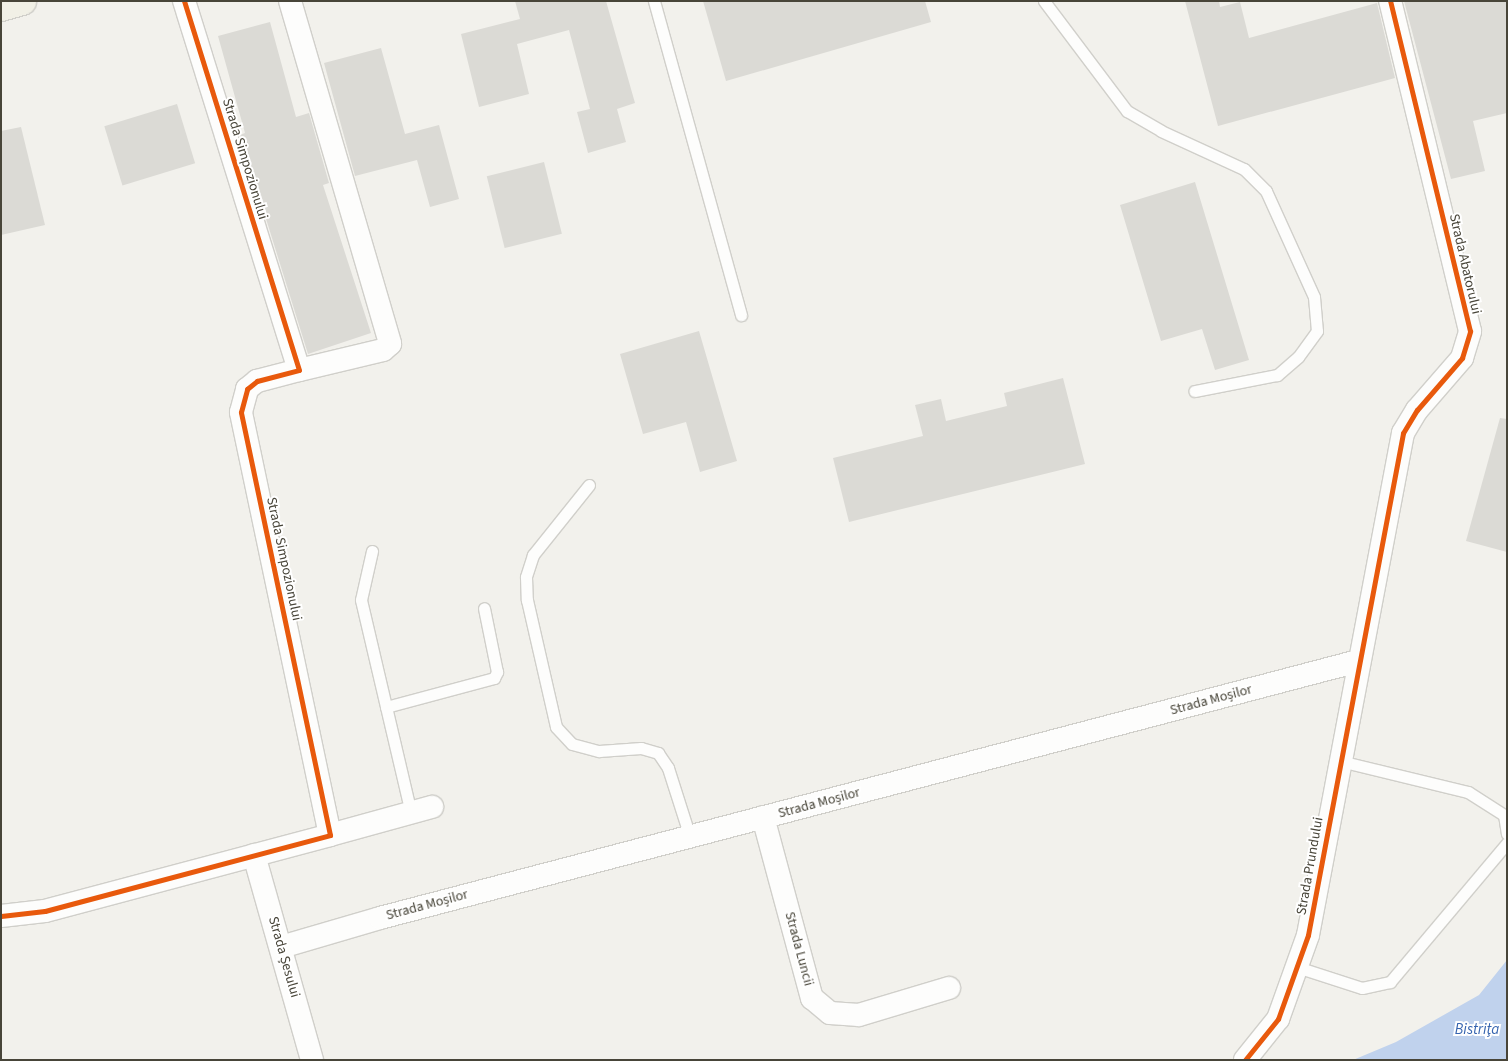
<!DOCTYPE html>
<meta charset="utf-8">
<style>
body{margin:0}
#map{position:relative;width:1508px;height:1061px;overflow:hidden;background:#f2f1ec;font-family:"Source Sans 3",sans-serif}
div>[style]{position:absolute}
.water>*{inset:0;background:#c0d2ed}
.building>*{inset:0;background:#dbdad5;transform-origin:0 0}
.roads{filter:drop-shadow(1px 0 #d0cfca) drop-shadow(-1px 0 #d0cfca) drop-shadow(0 1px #d0cfca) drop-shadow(0 -1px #d0cfca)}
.service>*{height:11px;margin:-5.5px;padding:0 5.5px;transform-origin:5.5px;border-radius:5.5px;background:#fdfdfc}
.minor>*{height:22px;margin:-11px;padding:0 11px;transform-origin:11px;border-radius:11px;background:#fdfdfc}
.primary>*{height:28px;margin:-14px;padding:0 14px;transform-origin:14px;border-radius:14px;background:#f1f0e6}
.cycleway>*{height:5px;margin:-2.5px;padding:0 2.5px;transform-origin:2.5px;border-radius:2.5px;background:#e8590c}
span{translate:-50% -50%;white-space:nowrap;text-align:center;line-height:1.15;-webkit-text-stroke:4px #fff;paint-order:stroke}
.street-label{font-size:14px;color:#484539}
.water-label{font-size:15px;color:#3664af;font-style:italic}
.frame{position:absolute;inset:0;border:2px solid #484539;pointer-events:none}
</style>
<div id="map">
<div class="water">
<i style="clip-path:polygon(1507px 960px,1506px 1060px,1353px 1060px,1396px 1042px,1479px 995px)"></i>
</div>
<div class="building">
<i style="clip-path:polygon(515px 1px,606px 1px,635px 103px,617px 109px,626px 142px,588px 153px,577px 112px,590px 109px,569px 30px,517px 44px,529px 94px,479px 107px,461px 34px,520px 19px)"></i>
<i style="clip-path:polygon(703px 1px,925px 1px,931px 22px,726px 81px)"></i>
<i style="clip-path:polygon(1185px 1px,1219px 1px,1220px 7px,1240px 2px,1249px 38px,1377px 3px,1395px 78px,1218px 126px)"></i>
<i style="clip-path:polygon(1404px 1px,1507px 1px,1507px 113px,1473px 121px,1485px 171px,1451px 179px)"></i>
<i style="clip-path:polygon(270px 22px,296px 117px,309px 113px,329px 183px,323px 185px,371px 333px,308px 354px,240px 135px,245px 133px,218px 36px)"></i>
<i style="clip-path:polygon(381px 48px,405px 134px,439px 125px,459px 199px,430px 207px,417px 160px,355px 176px,324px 63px)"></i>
<i style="left:177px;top:104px;width:62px;height:76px;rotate:73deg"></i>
<i style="clip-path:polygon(21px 127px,45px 225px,1px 235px,1px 131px)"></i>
<i style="left:544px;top:162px;width:74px;height:59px;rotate:76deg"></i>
<i style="clip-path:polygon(1195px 182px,1249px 360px,1215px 370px,1202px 329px,1161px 341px,1120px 205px)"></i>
<i style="clip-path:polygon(699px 331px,737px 461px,700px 472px,686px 422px,643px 434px,620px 354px)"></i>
<i style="clip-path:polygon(1063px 378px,1085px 464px,849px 522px,833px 458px,923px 436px,915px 405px,941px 399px,946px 421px,1007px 406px,1004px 393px)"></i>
<i style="clip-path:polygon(1500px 418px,1507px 419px,1507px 552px,1466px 541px)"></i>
</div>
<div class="roads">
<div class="service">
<i style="left:654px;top:1px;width:326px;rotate:74.5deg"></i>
<i style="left:1044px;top:1px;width:138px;rotate:53deg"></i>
<i style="left:1127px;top:111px;width:39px;rotate:30deg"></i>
<i style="left:1161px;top:131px;width:91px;rotate:24.6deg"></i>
<i style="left:1244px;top:169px;width:31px;rotate:45deg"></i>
<i style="left:1266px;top:191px;width:116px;rotate:65.6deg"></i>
<i style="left:1314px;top:297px;width:34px;rotate:85deg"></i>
<i style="left:1317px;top:331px;width:32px;rotate:126deg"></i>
<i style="left:1298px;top:357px;width:28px;rotate:139deg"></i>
<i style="left:1277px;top:375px;width:84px;rotate:169deg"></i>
<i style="left:589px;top:485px;width:90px;rotate:128.7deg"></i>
<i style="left:533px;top:555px;width:23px;rotate:108deg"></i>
<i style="left:526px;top:577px;width:23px;rotate:88deg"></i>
<i style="left:527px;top:600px;width:130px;rotate:77.1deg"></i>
<i style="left:556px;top:727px;width:23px;rotate:47deg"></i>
<i style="left:572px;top:744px;width:28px;rotate:15deg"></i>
<i style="left:599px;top:751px;width:42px;rotate:-4.1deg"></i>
<i style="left:641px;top:748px;width:18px;rotate:16deg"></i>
<i style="left:658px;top:753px;width:18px;rotate:56deg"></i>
<i style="left:668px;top:768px;width:72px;rotate:72.3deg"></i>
<i style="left:372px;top:551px;width:50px;rotate:102.7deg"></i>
<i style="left:361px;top:600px;width:219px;rotate:76.8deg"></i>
<i style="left:386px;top:707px;width:112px;rotate:-15deg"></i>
<i style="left:494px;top:678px;width:7px;rotate:-63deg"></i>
<i style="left:497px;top:672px;width:65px;rotate:-101.5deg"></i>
<i style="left:1340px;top:761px;width:132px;rotate:13.6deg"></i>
<i style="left:1468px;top:792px;width:43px;rotate:32.6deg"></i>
<i style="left:1504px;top:815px;width:19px;rotate:81deg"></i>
<i style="left:1300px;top:968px;width:65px;rotate:17.9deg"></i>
<i style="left:1362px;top:988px;width:29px;rotate:-12deg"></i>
<i style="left:1390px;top:982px;width:182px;rotate:-49.9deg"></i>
</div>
<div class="minor">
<i style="left:290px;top:1px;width:357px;rotate:73.7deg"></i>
<i style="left:390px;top:344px;width:9px;rotate:139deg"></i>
<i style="left:383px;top:350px;width:86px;rotate:166.6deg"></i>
<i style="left:763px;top:817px;width:188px;rotate:74.9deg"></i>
<i style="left:812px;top:998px;width:23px;rotate:40deg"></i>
<i style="left:830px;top:1013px;width:29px;rotate:4deg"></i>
<i style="left:859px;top:1015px;width:94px;rotate:-16.7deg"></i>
<i style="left:330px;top:835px;width:106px;rotate:-15.4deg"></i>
<i style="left:254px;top:855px;width:213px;rotate:74.2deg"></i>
<i style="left:1px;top:916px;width:44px;rotate:-6.5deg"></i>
<i style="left:45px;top:911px;width:295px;rotate:-14.9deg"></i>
<i style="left:330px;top:835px;width:432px;rotate:-101.9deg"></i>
<i style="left:241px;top:412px;width:24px;rotate:-75deg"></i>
<i style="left:247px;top:389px;width:13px;rotate:-39deg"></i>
<i style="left:257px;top:381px;width:43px;rotate:-14.7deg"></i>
<i style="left:299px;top:370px;width:387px;rotate:-107.3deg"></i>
<i style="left:281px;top:947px;width:103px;rotate:-16.3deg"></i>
<i style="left:380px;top:918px;width:1011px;rotate:-14.72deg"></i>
<i style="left:1245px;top:1060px;width:53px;rotate:-51.2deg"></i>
<i style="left:1278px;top:1019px;width:89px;rotate:-70.3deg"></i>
<i style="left:1308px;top:935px;width:511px;rotate:-79.28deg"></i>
<i style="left:1403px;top:433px;width:27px;rotate:-59deg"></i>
<i style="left:1417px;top:410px;width:69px;rotate:-49.1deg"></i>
<i style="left:1462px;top:358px;width:28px;rotate:-73deg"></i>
<i style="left:1470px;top:331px;width:340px;rotate:-103.6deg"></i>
</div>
<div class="primary">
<i style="left:1px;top:7px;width:22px;rotate:-16deg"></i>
</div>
</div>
<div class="cycleway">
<i style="left:1px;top:916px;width:44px;rotate:-6.5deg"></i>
<i style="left:45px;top:911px;width:295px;rotate:-14.9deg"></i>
<i style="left:330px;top:835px;width:432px;rotate:-101.9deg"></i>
<i style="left:241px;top:412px;width:24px;rotate:-75deg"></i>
<i style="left:247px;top:389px;width:13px;rotate:-39deg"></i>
<i style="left:257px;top:381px;width:43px;rotate:-14.7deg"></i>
<i style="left:299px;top:370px;width:387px;rotate:-107.3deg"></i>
<i style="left:1245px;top:1060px;width:53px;rotate:-51.2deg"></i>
<i style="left:1278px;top:1019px;width:89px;rotate:-70.3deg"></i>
<i style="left:1308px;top:935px;width:511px;rotate:-79.28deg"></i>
<i style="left:1403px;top:433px;width:27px;rotate:-59deg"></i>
<i style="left:1417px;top:410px;width:69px;rotate:-49.1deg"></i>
<i style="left:1462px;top:358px;width:28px;rotate:-73deg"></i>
<i style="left:1470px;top:331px;width:340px;rotate:-103.6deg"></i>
</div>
<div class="street-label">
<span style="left:245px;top:159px;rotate:73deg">Strada Simpozionului</span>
<span style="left:1465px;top:264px;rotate:77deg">Strada Abatorului</span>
<span style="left:284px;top:559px;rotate:78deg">Strada Simpozionului</span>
<span style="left:1211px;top:700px;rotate:-15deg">Strada Moșilor</span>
<span style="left:819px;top:803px;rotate:-15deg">Strada Moșilor</span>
<span style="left:1310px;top:866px;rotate:-80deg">Strada Prundului</span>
<span style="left:427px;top:905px;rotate:-15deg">Strada Moșilor</span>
<span style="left:799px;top:949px;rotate:75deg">Strada Luncii</span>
<span style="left:284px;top:957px;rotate:74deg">Strada Șesului</span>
</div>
<div class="water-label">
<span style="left:1477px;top:1030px">Bistrița</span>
</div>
<div class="frame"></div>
</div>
